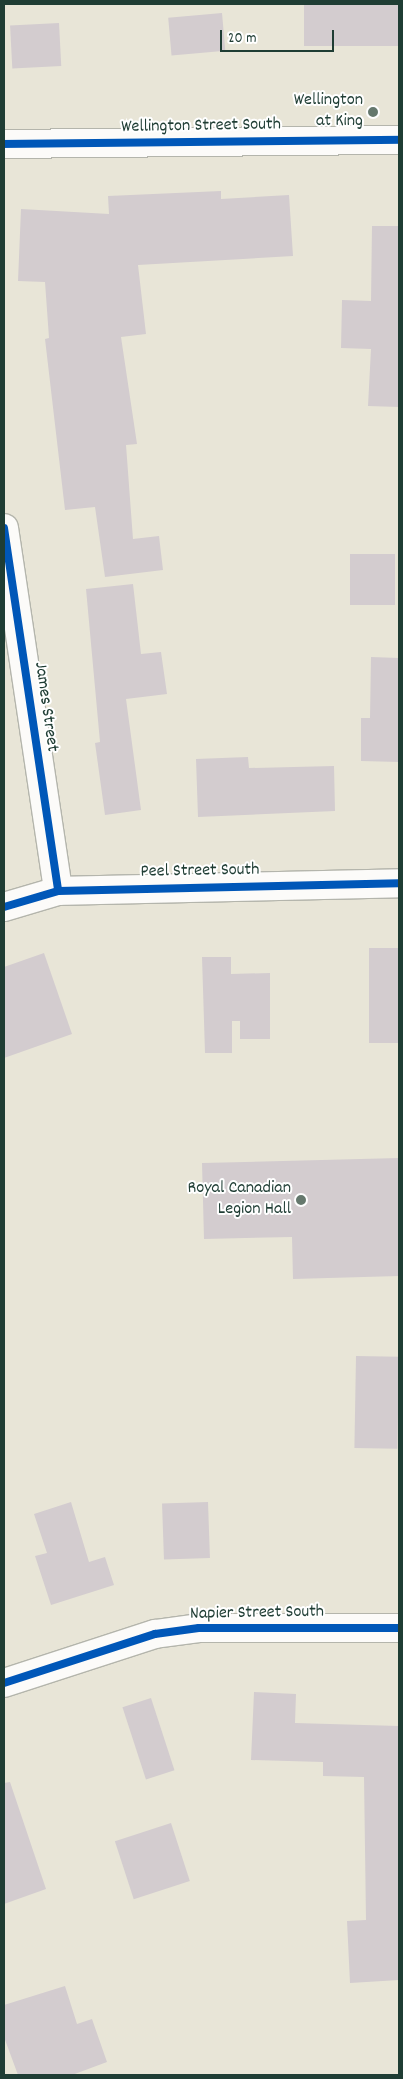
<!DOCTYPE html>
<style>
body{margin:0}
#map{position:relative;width:403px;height:2079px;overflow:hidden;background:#e8e5d7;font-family:Dekko,sans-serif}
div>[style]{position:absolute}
.building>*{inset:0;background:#d3cccf;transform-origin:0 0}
.roads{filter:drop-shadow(1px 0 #b4b5ac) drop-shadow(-1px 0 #b4b5ac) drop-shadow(0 1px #b4b5ac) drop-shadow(0 -1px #b4b5ac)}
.minor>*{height:28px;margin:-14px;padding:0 14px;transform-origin:14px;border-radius:14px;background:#fcfbf9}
.cycleway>*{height:8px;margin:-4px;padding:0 4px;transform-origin:4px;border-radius:4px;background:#0057b8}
.dots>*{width:14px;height:14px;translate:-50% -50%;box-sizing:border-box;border:2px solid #fff;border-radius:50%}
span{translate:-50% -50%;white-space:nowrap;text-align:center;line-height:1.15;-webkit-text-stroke:4px #fff;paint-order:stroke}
.poi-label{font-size:18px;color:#1f3d34}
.right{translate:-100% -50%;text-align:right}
.street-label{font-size:18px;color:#1f3d34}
.frame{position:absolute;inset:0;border:5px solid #1f3d34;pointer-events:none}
.scale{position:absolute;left:220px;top:30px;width:114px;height:22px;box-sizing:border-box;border:2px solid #1f3d34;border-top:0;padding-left:6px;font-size:15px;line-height:18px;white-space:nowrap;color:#1f3d34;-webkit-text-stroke:4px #fff;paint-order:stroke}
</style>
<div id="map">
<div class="building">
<i style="left:304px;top:4px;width:95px;height:42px"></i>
<i style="left:222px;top:13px;width:38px;height:54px;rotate:85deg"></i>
<i style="left:59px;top:23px;width:43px;height:49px;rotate:87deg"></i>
<i style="clip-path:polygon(221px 191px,221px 199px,289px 195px,293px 256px,138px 265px,146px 334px,121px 337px,137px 444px,126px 445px,133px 539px,159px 536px,163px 570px,105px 577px,95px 507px,65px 510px,45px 339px,49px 338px,45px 282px,18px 281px,21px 209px,109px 214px,108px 196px)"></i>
<i style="clip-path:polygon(372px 226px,399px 226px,399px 407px,368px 406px,371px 349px,341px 348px,342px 300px,371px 301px)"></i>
<i style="left:350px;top:554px;width:45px;height:51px"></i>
<i style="clip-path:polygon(133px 584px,141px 654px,161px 652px,167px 694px,126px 699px,141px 810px,105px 815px,95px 743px,100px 742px,86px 589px)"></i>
<i style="clip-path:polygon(371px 657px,399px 658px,399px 762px,361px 761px,361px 718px,370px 718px)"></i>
<i style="clip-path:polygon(248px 757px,249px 768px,334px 766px,335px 811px,198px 817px,196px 759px)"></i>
<i style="left:369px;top:948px;width:30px;height:95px"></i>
<i style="clip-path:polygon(44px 953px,72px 1034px,4px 1058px,4px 967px)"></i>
<i style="clip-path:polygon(202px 957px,231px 957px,231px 974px,270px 973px,270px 1039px,240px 1039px,240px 1021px,232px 1021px,232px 1053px,205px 1053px)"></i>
<i style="clip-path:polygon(399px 1158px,399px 1276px,293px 1279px,292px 1237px,204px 1239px,202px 1163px)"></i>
<i style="left:356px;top:1356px;width:43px;height:92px;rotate:1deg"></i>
<i style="clip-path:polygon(71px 1502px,89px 1562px,105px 1557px,114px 1585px,51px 1605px,35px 1556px,47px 1553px,34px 1514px)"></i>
<i style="left:208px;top:1502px;width:56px;height:46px;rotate:88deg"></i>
<i style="clip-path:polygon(254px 1692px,296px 1694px,295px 1723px,399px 1726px,399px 1980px,350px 1983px,347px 1921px,366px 1920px,364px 1777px,323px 1776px,323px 1762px,251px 1760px)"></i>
<i style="left:151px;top:1698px;width:76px;height:30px;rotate:72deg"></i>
<i style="clip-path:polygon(10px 1782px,46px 1889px,4px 1904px,4px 1783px)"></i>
<i style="left:171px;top:1823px;width:61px;height:59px;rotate:72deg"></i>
<i style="clip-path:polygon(65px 1986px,77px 2024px,92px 2019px,107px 2062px,72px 2075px,18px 2075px,4px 2037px,4px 2005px)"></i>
</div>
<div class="roads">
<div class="minor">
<i style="left:4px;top:144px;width:395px;rotate:-0.6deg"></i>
<i style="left:4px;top:528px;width:367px;rotate:81.5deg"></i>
<i style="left:4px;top:907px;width:56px;rotate:-16.5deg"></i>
<i style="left:58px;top:891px;width:341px;rotate:-1.3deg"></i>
<i style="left:4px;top:1683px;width:159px;rotate:-18deg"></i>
<i style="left:155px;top:1634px;width:44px;rotate:-7.8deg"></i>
<i style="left:199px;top:1628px;width:200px"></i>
</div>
</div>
<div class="cycleway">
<i style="left:4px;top:144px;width:395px;rotate:-0.6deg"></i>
<i style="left:4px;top:528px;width:367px;rotate:81.5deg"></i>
<i style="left:4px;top:907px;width:56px;rotate:-16.5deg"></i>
<i style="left:58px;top:891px;width:341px;rotate:-1.3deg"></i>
<i style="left:4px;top:1683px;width:159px;rotate:-18deg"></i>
<i style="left:155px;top:1634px;width:44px;rotate:-7.8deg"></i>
<i style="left:199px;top:1628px;width:200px"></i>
</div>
<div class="dots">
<i style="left:373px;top:112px;background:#65786d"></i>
<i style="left:301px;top:1200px;background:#65786d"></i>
</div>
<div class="poi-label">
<span class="right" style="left:363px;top:112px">Wellington<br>at King</span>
<span class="right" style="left:291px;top:1200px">Royal Canadian<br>Legion Hall</span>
</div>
<div class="street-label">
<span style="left:201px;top:127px;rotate:-1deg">Wellington Street South</span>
<span style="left:45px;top:707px;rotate:82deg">James Street</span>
<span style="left:200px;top:872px;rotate:-1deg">Peel Street South</span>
<span style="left:257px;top:1614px;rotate:-1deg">Napier Street South</span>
</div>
<div class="frame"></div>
<div class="scale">20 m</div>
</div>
